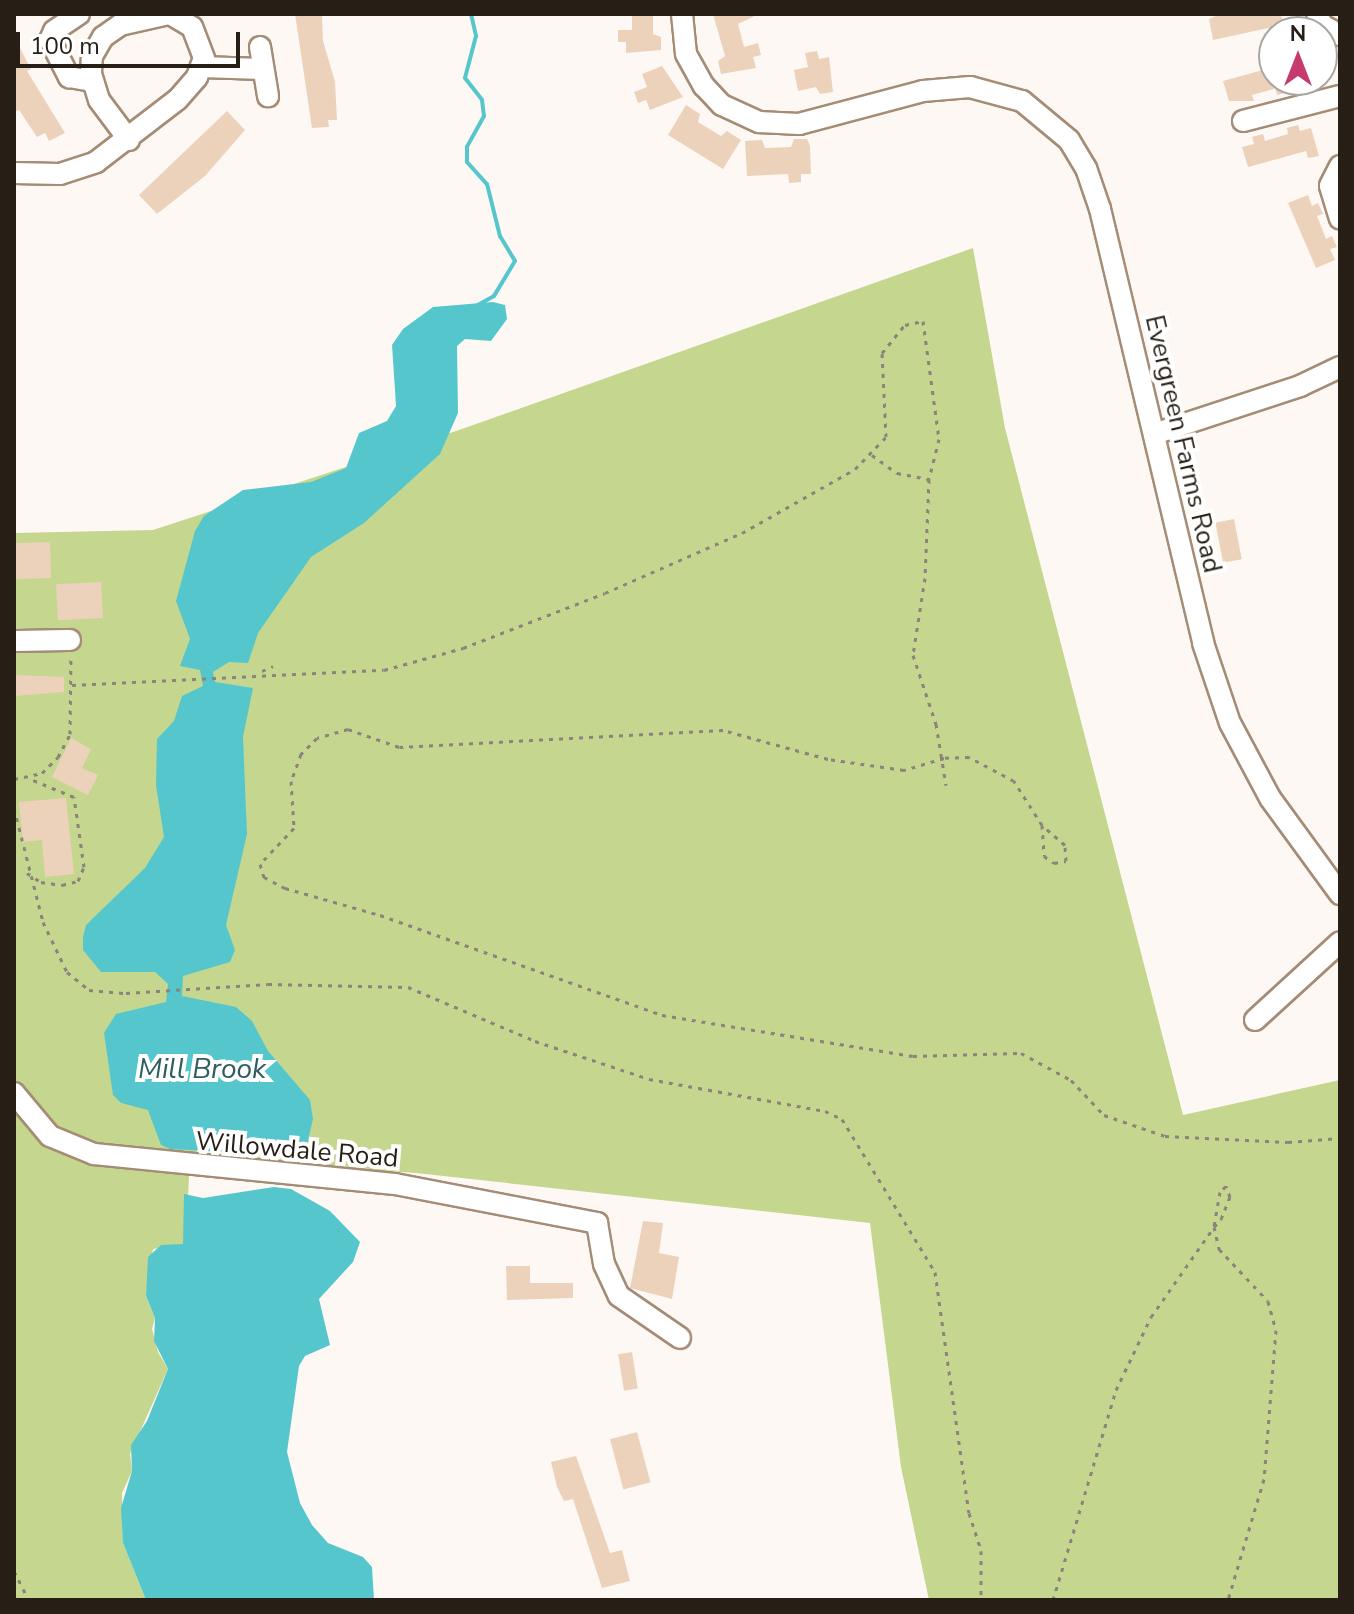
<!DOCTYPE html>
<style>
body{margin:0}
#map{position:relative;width:1354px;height:1614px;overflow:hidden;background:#fef8f4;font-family:"Nunito Sans",sans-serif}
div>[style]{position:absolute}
.green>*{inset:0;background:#c5d68e}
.water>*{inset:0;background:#55c7cc}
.stream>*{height:4px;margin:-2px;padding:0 2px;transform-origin:2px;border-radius:2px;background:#55c7cc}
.building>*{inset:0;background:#edd2bb;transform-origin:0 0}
.path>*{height:3px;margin-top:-1.5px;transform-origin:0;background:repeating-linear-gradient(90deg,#8b837c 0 4px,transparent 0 10px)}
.roads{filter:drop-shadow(2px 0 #a48c76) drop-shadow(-2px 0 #a48c76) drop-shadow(0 2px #a48c76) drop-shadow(0 -2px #a48c76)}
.minor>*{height:20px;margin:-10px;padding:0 10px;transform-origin:10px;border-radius:10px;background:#fff}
span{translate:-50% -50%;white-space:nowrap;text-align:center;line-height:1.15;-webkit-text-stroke:8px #fff;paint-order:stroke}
.street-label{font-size:26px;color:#271e15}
.water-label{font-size:28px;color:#2d5e60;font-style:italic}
.frame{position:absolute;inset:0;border:16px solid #271e15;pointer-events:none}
.north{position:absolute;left:1258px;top:16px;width:80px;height:80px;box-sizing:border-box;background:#fff;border:2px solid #a9a5a1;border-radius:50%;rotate:0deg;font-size:22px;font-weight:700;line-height:32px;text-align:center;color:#271e15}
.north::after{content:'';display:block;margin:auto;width:28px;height:36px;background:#c63a6d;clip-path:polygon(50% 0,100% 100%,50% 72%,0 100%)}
.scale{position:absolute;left:16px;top:32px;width:224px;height:36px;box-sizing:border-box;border:4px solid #271e15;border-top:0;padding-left:10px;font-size:24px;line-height:28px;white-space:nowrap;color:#271e15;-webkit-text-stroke:6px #fff;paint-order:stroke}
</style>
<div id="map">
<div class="green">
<i style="clip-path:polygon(973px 248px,1005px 428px,1183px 1115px,1340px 1080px,1340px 1600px,929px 1600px,901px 1467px,870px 1223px,416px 1173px,190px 1158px,186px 1236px,183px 1244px,153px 1249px,146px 1296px,155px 1318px,152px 1329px,158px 1352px,168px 1369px,130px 1454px,132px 1471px,122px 1493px,123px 1543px,146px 1600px,14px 1600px,14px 533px,153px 530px,459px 430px)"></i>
</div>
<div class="water">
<i style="clip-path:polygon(493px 302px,505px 305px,507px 319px,491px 341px,465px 339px,457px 346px,458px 413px,440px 454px,364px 523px,311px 557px,258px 633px,248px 663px,229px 662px,213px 672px,215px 682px,253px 688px,243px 737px,247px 834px,226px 925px,235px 950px,230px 962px,183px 976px,182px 996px,236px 1007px,252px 1021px,268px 1051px,310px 1100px,313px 1119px,307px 1145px,297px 1156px,170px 1149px,161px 1145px,148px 1110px,121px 1103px,113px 1095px,104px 1033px,116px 1014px,166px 1002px,168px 984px,155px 972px,101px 972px,83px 950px,83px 937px,86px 925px,145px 868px,164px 837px,156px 785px,157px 739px,174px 721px,182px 696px,203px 686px,200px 670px,180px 666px,190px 639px,176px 601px,195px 531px,204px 516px,243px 490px,311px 482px,346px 468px,359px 433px,387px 421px,396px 406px,392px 345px,403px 329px,433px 307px)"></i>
<i style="clip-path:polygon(274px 1187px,291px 1189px,330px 1211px,360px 1242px,353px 1262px,319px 1299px,330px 1345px,305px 1356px,299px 1366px,287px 1452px,300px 1503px,312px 1525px,328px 1543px,363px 1557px,372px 1567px,374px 1600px,146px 1600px,123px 1543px,121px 1508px,132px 1471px,131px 1445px,147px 1421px,168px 1369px,154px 1341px,155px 1318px,146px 1296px,148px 1257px,161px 1245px,183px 1244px,184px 1194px,203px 1198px)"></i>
</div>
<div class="stream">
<i style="left:471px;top:14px;width:23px;rotate:77deg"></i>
<i style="left:476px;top:36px;width:43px;rotate:104.7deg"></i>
<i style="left:465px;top:78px;width:28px;rotate:52deg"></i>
<i style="left:482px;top:100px;width:16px;rotate:83deg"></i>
<i style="left:484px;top:116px;width:35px;rotate:119deg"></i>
<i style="left:467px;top:147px;width:15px;rotate:90deg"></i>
<i style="left:467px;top:162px;width:30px;rotate:48deg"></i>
<i style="left:487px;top:184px;width:54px;rotate:76deg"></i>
<i style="left:500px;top:236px;width:29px;rotate:59deg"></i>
<i style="left:515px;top:261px;width:41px;rotate:121deg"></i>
<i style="left:494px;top:296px;width:21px;rotate:151deg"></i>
</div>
<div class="building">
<i style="clip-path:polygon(295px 14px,322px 14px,323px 41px,335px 82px,337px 120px,328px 120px,329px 127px,312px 128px)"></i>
<i style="clip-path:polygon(632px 14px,653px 14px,653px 34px,661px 37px,661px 50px,626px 53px,626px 42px,618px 42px,618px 30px,632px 30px)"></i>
<i style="clip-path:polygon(713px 14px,759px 14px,738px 24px,744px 47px,758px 43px,761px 55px,753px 57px,756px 68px,721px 74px,718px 61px,725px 56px)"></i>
<i style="clip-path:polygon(1220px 14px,1281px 14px,1283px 25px,1213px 40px,1209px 19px)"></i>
<i style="clip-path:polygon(14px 37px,31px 69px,27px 71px,65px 133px,49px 141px,45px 133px,37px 137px,19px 110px,14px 112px)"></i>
<i style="clip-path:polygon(817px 51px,819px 59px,829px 57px,833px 92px,820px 94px,816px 87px,798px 91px,794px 70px,808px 67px,805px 53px)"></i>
<i style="clip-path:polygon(662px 66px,683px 97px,650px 110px,646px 100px,638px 103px,634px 92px,647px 87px,642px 74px)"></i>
<i style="clip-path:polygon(1274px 67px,1274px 80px,1285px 80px,1288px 92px,1277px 95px,1274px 84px,1274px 89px,1252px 95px,1254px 101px,1229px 101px,1223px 81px)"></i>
<i style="clip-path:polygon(686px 105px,700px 114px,698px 122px,721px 136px,727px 131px,741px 140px,723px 169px,668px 135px)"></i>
<i style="clip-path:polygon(227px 111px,245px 130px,205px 176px,157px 214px,139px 195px)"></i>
<i style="clip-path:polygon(1298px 125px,1300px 131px,1311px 128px,1319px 156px,1308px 158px,1306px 151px,1248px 167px,1242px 147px,1254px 144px,1252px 137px,1263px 134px,1265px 141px,1288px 134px,1287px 128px)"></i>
<i style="clip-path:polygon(794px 139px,807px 139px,810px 146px,811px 174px,801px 174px,801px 182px,789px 183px,788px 174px,747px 176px,745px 141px,762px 140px,765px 148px,791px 147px)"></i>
<i style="clip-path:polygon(1308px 195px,1312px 206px,1318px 203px,1323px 214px,1317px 216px,1326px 239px,1332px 236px,1337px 247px,1330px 249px,1335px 260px,1316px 268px,1288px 203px)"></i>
<i style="left:1234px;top:519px;width:41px;height:19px;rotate:79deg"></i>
<i style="left:50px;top:542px;width:36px;height:36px;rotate:88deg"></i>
<i style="left:101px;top:582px;width:36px;height:45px;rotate:87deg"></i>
<i style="clip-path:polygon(14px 675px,64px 677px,64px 692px,14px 696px)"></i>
<i style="clip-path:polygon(71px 738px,91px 749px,82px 768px,98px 775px,88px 795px,52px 777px)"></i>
<i style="clip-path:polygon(66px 798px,74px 874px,45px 877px,42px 840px,23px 842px,19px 802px)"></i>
<i style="clip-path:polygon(643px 1221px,663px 1223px,659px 1253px,679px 1257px,672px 1299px,630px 1288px)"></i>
<i style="clip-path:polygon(506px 1266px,530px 1266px,530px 1283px,573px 1283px,573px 1298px,507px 1300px)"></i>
<i style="left:632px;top:1352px;width:37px;height:14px;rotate:81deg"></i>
<i style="left:637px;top:1432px;width:52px;height:28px;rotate:75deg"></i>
<i style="clip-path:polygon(576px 1456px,610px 1553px,622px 1550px,630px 1581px,602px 1588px,573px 1499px,564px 1501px,557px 1487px,551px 1462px)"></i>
</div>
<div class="path">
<i style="left:872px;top:455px;width:31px;rotate:36deg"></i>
<i style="left:897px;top:473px;width:33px;rotate:11deg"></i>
<i style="left:262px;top:671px;width:12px;rotate:-24deg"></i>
<i style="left:72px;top:685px;width:312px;rotate:-2.8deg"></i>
<i style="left:384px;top:670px;width:82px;rotate:-15.6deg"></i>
<i style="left:463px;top:648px;width:152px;rotate:-21.2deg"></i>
<i style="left:605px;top:593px;width:150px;rotate:-23.7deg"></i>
<i style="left:742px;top:533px;width:130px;rotate:-29.5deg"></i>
<i style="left:855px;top:469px;width:45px;rotate:-45.9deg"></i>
<i style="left:886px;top:437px;width:84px;rotate:-92.7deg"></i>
<i style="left:882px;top:353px;width:36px;rotate:-51deg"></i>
<i style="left:905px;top:325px;width:18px;rotate:-13deg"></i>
<i style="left:923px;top:321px;width:119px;rotate:82.3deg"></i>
<i style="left:939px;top:439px;width:41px;rotate:104deg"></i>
<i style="left:929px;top:479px;width:99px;rotate:92.3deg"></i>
<i style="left:925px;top:578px;width:78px;rotate:98.9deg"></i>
<i style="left:913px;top:655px;width:73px;rotate:71.6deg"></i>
<i style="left:936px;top:724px;width:62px;rotate:80.7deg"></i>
<i style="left:14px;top:779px;width:29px;rotate:-12deg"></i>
<i style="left:42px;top:773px;width:23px;rotate:-45deg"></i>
<i style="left:58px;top:757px;width:26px;rotate:-62deg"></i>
<i style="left:70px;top:734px;width:78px;rotate:-89.3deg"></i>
<i style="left:14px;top:808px;width:118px;rotate:75.7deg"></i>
<i style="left:43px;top:922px;width:55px;rotate:64.4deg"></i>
<i style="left:67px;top:972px;width:28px;rotate:39deg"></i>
<i style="left:89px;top:990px;width:37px;rotate:5deg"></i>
<i style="left:126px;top:993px;width:142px;rotate:-3.6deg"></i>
<i style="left:268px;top:984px;width:140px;rotate:1.2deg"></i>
<i style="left:408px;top:987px;width:138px;rotate:23deg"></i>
<i style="left:535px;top:1041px;width:120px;rotate:18.4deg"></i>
<i style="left:649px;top:1079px;width:179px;rotate:10.3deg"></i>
<i style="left:825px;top:1111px;width:19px;rotate:25deg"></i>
<i style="left:842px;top:1119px;width:179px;rotate:58.7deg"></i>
<i style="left:935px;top:1272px;width:243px;rotate:82deg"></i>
<i style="left:969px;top:1513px;width:40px;rotate:72deg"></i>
<i style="left:981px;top:1551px;width:49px;rotate:90deg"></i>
<i style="left:1042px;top:825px;width:31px;rotate:86deg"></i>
<i style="left:1044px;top:856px;width:12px;rotate:35deg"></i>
<i style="left:1054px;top:863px;width:12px;rotate:-9deg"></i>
<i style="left:1066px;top:861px;width:16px;rotate:-94deg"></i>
<i style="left:1065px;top:845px;width:30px;rotate:-139deg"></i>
<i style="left:1042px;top:825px;width:52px;rotate:-122.5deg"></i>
<i style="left:1014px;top:781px;width:51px;rotate:-151.9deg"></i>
<i style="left:969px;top:757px;width:25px;rotate:178deg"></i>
<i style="left:944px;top:758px;width:42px;rotate:163.3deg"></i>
<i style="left:904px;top:770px;width:77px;rotate:-171.8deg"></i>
<i style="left:828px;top:759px;width:109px;rotate:-164.6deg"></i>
<i style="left:723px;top:730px;width:324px;rotate:177deg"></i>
<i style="left:399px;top:747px;width:54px;rotate:-160.6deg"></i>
<i style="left:348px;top:729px;width:32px;rotate:164deg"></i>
<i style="left:317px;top:738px;width:23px;rotate:135deg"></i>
<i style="left:301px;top:754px;width:29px;rotate:110deg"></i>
<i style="left:291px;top:781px;width:47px;rotate:86.3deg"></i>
<i style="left:294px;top:828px;width:50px;rotate:133.4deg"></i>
<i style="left:260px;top:864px;width:14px;rotate:73deg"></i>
<i style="left:264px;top:877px;width:24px;rotate:28deg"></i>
<i style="left:285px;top:888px;width:99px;rotate:15.9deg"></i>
<i style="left:380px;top:915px;width:299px;rotate:19.5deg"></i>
<i style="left:662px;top:1015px;width:254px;rotate:9.3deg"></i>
<i style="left:913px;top:1056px;width:108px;rotate:-1.6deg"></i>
<i style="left:1021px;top:1053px;width:57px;rotate:28.4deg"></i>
<i style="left:1071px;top:1080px;width:48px;rotate:46.7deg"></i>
<i style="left:1104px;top:1115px;width:65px;rotate:19deg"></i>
<i style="left:1165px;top:1136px;width:123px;rotate:2.8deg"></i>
<i style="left:1288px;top:1142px;width:52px;rotate:-4.4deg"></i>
<i style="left:27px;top:873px;width:17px;rotate:33deg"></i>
<i style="left:41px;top:882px;width:21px;rotate:8deg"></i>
<i style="left:62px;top:885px;width:16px;rotate:-14deg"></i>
<i style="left:78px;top:881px;width:15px;rotate:-67deg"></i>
<i style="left:84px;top:867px;width:71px;rotate:-98.1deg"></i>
<i style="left:74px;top:797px;width:50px;rotate:-157.6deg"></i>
<i style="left:14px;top:1571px;width:33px;rotate:63deg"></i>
<i style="left:1053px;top:1600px;width:219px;rotate:-73.3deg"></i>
<i style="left:1116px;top:1390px;width:81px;rotate:-64.4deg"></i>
<i style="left:1151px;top:1317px;width:110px;rotate:-55deg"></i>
<i style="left:1214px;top:1227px;width:11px;rotate:-49deg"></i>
<i style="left:1221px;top:1219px;width:24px;rotate:-68deg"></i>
<i style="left:1230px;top:1197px;width:12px;rotate:-110deg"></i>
<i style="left:1226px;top:1186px;width:8px;rotate:135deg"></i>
<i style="left:1220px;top:1192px;width:36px;rotate:100deg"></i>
<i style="left:1214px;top:1227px;width:23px;rotate:77deg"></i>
<i style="left:1219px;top:1249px;width:71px;rotate:46.7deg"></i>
<i style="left:1268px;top:1301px;width:30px;rotate:75deg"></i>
<i style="left:1276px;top:1330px;width:149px;rotate:94.6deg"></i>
<i style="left:1264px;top:1479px;width:126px;rotate:106.6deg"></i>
</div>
<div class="roads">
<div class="minor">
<i style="left:79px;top:14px;width:30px;rotate:146deg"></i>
<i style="left:54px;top:31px;width:10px;rotate:114deg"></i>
<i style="left:50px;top:40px;width:42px;rotate:62.8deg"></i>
<i style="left:69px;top:77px;width:23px;rotate:10deg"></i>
<i style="left:682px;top:14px;width:40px;rotate:84.3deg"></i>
<i style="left:686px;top:54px;width:37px;rotate:61deg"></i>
<i style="left:704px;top:86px;width:26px;rotate:47deg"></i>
<i style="left:722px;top:105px;width:41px;rotate:24.7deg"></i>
<i style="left:759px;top:122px;width:40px;rotate:2.9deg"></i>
<i style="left:799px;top:124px;width:128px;rotate:-14.9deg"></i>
<i style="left:923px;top:91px;width:47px;rotate:-4.9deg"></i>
<i style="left:970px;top:87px;width:54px;rotate:15.1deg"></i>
<i style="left:1022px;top:101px;width:61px;rotate:39.7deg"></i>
<i style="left:1069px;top:140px;width:33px;rotate:59deg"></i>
<i style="left:1086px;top:168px;width:43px;rotate:71.1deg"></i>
<i style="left:1100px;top:209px;width:446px;rotate:76.6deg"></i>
<i style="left:1203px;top:643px;width:84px;rotate:71.4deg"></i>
<i style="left:1230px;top:723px;width:85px;rotate:61.9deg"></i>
<i style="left:1270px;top:798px;width:119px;rotate:53.9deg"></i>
<i style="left:1317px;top:14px;width:12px;rotate:66deg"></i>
<i style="left:1322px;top:25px;width:21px;rotate:29deg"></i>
<i style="left:260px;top:47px;width:50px;rotate:80.7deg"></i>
<i style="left:201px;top:67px;width:61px;rotate:1.9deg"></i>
<i style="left:1243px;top:121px;width:100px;rotate:-14.5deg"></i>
<i style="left:129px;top:140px;width:50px;rotate:-126.9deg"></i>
<i style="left:99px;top:100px;width:28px;rotate:-107deg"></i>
<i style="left:91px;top:73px;width:17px;rotate:-87deg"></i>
<i style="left:92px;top:56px;width:22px;rotate:-60deg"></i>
<i style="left:103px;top:37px;width:21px;rotate:-35deg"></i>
<i style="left:120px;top:25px;width:50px;rotate:-12.7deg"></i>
<i style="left:1340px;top:166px;width:22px;rotate:117deg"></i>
<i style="left:1330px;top:186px;width:34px;rotate:73deg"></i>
<i style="left:14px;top:173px;width:46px;rotate:1.2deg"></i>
<i style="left:60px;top:174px;width:38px;rotate:-18deg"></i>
<i style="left:96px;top:162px;width:103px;rotate:-37.5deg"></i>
<i style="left:178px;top:99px;width:29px;rotate:-49deg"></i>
<i style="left:197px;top:77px;width:20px;rotate:-70deg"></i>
<i style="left:204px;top:58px;width:33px;rotate:-111deg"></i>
<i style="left:192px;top:27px;width:26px;rotate:-149deg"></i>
<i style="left:1154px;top:434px;width:154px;rotate:-18.2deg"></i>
<i style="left:1300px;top:386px;width:44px;rotate:-25.4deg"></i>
<i style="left:14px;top:641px;width:56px;rotate:-1deg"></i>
<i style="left:1255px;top:1020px;width:115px;rotate:-42.5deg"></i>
<i style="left:14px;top:1093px;width:56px;rotate:50.1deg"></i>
<i style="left:50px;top:1136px;width:48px;rotate:22.2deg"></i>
<i style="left:94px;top:1154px;width:302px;rotate:5.7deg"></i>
<i style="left:395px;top:1184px;width:206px;rotate:10.9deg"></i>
<i style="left:597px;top:1223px;width:42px;rotate:80.3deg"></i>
<i style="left:604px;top:1264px;width:35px;rotate:65deg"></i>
<i style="left:619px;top:1296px;width:74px;rotate:34.5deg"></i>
</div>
</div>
<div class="street-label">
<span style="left:1183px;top:444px;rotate:77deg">Evergreen Farms Road</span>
<span style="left:297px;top:1150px;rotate:5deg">Willowdale Road</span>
</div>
<div class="water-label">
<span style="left:202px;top:1069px">Mill Brook</span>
</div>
<div class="frame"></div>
<div class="north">N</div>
<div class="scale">100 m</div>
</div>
